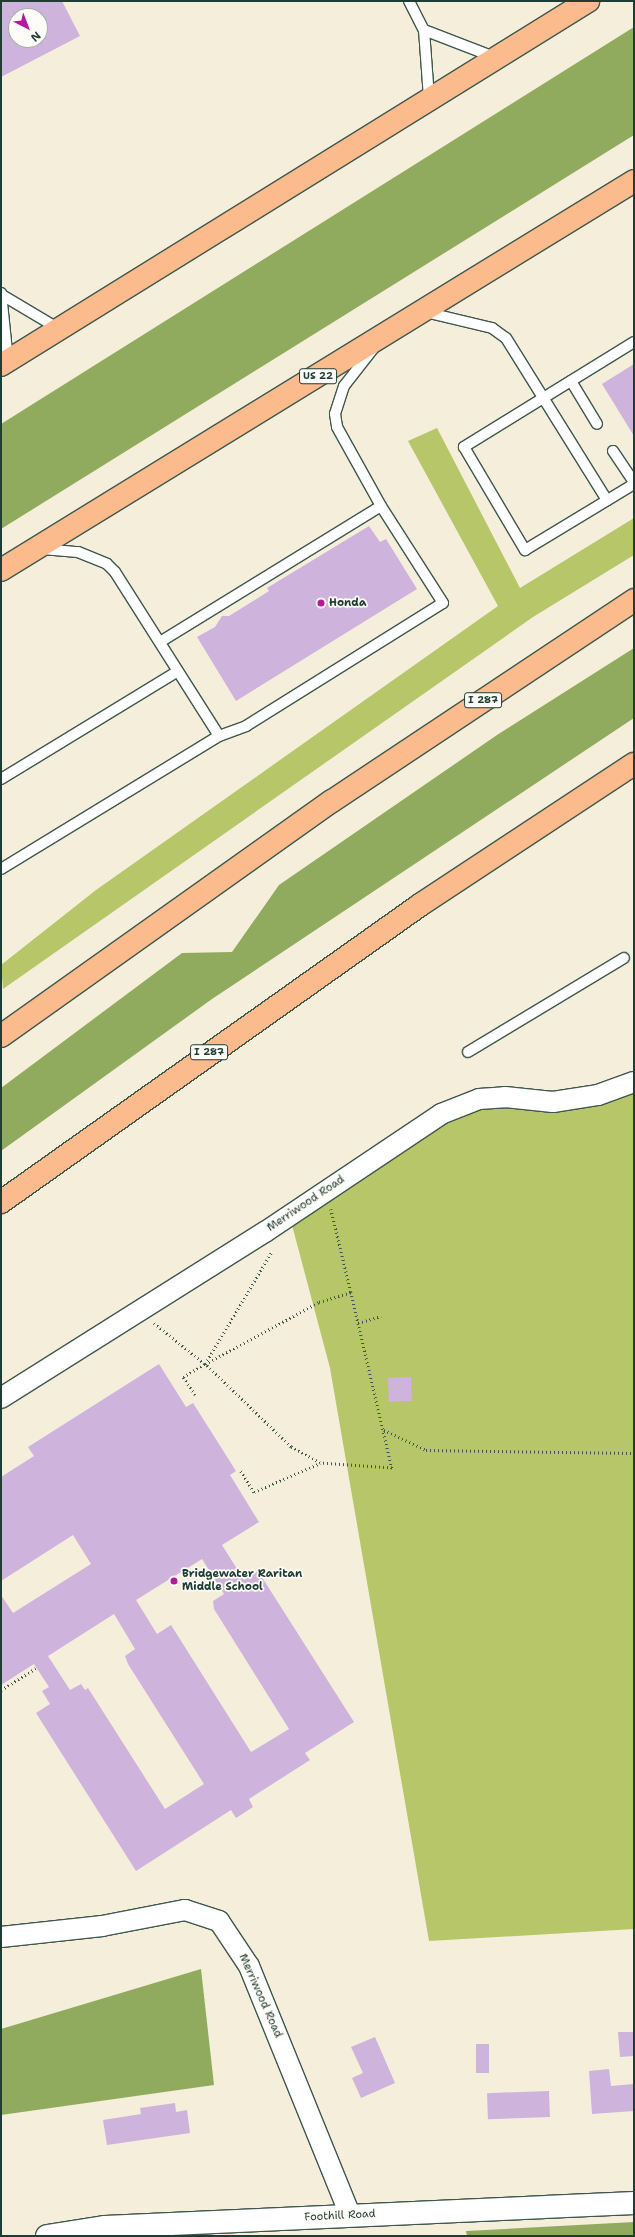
<!DOCTYPE html>
<style>
body{margin:0}
#map{position:relative;width:635px;height:2237px;overflow:hidden;background:#f5eedb;font-family:"Shantell Sans",sans-serif}
div>[style]{position:absolute}
.green>*{inset:0;background:#b6c669}
.forest>*{inset:0;background:#90ab5d}
.building>*{inset:0;background:#ceb3dd;transform-origin:0 0}
.path>*{height:2.5px;margin-top:-1.25px;transform-origin:0;background:repeating-linear-gradient(90deg,#3f584d 0 1px,transparent 0 4px)}
.roads{filter:drop-shadow(1px 0 #3f584d) drop-shadow(-1px 0 #3f584d) drop-shadow(0 1px #3f584d) drop-shadow(0 -1px #3f584d)}
.service>*{height:10px;margin:-5px;padding:0 5px;transform-origin:5px;border-radius:5px;background:#fff}
.minor>*{height:20px;margin:-10px;padding:0 10px;transform-origin:10px;border-radius:10px;background:#fff}
.tertiary>*{height:22px;margin:-11px;padding:0 11px;transform-origin:11px;border-radius:11px;background:#fff}
.trunk>*{height:22px;margin:-11px;padding:0 11px;transform-origin:11px;border-radius:11px;background:#fbbb8c}
.motorway>*{height:22px;margin:-11px;padding:0 11px;transform-origin:11px;border-radius:11px;background:#fbbb8c}
.dots>*{width:11px;height:11px;translate:-50% -50%;box-sizing:border-box;border:2px solid #fdfcf7;border-radius:50%}
span{translate:-50% -50%;white-space:nowrap;text-align:center;line-height:1.15;-webkit-text-stroke:3.5px #fdfcf7;paint-order:stroke}
.shield-label span{padding:1px 3px;background:#fdfcf7;border:1px solid;border-radius:3px;-webkit-text-stroke-width:0}
.shield-label{font-size:10px;color:#1f3d34;font-weight:700}
.poi-label{font-size:11px;color:#1f3d34;font-weight:700}
.left{translate:0 -50%;text-align:left}
.street-label{font-size:11px;color:#1f3d34}
.frame{position:absolute;inset:0;border:2px solid #1f3d34;pointer-events:none}
.north{position:absolute;left:8px;top:8px;width:40px;height:40px;box-sizing:border-box;background:#fdfcf7;border:1px solid #a4b0a9;border-radius:50%;rotate:138deg;font-size:11px;font-weight:700;line-height:16px;text-align:center;color:#1f3d34}
.north::after{content:'';display:block;margin:auto;width:14px;height:18px;background:#b5179e;clip-path:polygon(50% 0,100% 100%,50% 72%,0 100%)}
</style>
<div id="map">
<div class="green">
<i style="clip-path:polygon(437px 428px,520px 588px,634px 518px,634px 555px,533px 617px,3px 989px,1px 965px,96px 890px,498px 606px,408px 441px)"></i>
<i style="clip-path:polygon(634px 1083px,634px 1929px,429px 1941px,330px 1368px,288px 1210px,464px 1101px,624px 1089px)"></i>
</div>
<div class="forest">
<i style="clip-path:polygon(634px 27px,634px 135px,1px 529px,1px 424px)"></i>
<i style="clip-path:polygon(634px 648px,634px 718px,212px 999px,1px 1151px,1px 1088px,182px 953px,232px 952px,279px 885px,497px 735px)"></i>
<i style="clip-path:polygon(201px 1969px,214px 2085px,1px 2115px,1px 2029px)"></i>
<i style="clip-path:polygon(634px 2222px,634px 2236px,467px 2236px,466px 2231px)"></i>
</div>
<div class="building">
<i style="clip-path:polygon(evenodd,1px 1px,62px 1px,80px 36px,1px 77px,1px 1px,16px 16px,40px 16px,40px 40px,16px 40px,16px 16px)"></i>
<i style="clip-path:polygon(634px 364px,634px 436px,602px 384px)"></i>
<i style="clip-path:polygon(369px 526px,380px 542px,386px 539px,417px 589px,236px 701px,197px 637px,215px 627px,222px 616px,229px 616px,269px 591px,267px 588px)"></i>
<i style="clip-path:polygon(evenodd,159px 1364px,186px 1407px,193px 1403px,236px 1471px,230px 1475px,259px 1522px,222px 1545px,244px 1580px,258px 1571px,354px 1722px,305px 1753px,310px 1760px,249px 1799px,253px 1807px,236px 1818px,231px 1810px,136px 1871px,36px 1713px,50px 1704px,42px 1691px,49px 1687px,34px 1664px,1px 1685px,1px 1595px,13px 1613px,91px 1564px,73px 1535px,1px 1581px,1px 1477px,34px 1456px,28px 1447px,159px 1364px,202px 1559px,224px 1594px,213px 1601px,214px 1609px,289px 1729px,251px 1752px,171px 1625px,157px 1634px,136px 1600px,202px 1559px,159px 1364px,114px 1614px,135px 1649px,125px 1656px,128px 1664px,204px 1784px,165px 1809px,88px 1688px,85px 1690px,81px 1684px,70px 1690px,48px 1656px,114px 1614px)"></i>
<i style="left:411px;top:1377px;width:24px;height:23px;rotate:88deg"></i>
<i style="clip-path:polygon(618px 2032px,634px 2032px,634px 2056px,620px 2057px)"></i>
<i style="clip-path:polygon(375px 2037px,395px 2083px,361px 2098px,352px 2078px,363px 2073px,351px 2047px)"></i>
<i style="left:476px;top:2044px;width:13px;height:29px"></i>
<i style="clip-path:polygon(609px 2069px,611px 2086px,633px 2084px,634px 2111px,592px 2114px,589px 2071px)"></i>
<i style="left:549px;top:2091px;width:26px;height:62px;rotate:88deg"></i>
<i style="clip-path:polygon(175px 2103px,176px 2112px,187px 2110px,190px 2133px,107px 2145px,103px 2120px,141px 2114px,140px 2108px)"></i>
</div>
<div class="path">
<i style="left:331px;top:1209px;width:85px;rotate:76.5deg"></i>
<i style="left:351px;top:1292px;width:181px;rotate:76.9deg"></i>
<i style="left:392px;top:1468px;width:72px;rotate:-176deg"></i>
<i style="left:320px;top:1463px;width:33px;rotate:-151deg"></i>
<i style="left:291px;top:1447px;width:120px;rotate:-136deg"></i>
<i style="left:205px;top:1364px;width:130px;rotate:-28.5deg"></i>
<i style="left:319px;top:1302px;width:34px;rotate:-17deg"></i>
<i style="left:154px;top:1323px;width:65px;rotate:38.8deg"></i>
<i style="left:358px;top:1323px;width:24px;rotate:-17deg"></i>
<i style="left:195px;top:1395px;width:22px;rotate:-124deg"></i>
<i style="left:183px;top:1377px;width:26px;rotate:-31deg"></i>
<i style="left:205px;top:1364px;width:131px;rotate:-59.3deg"></i>
<i style="left:384px;top:1430px;width:47px;rotate:25.5deg"></i>
<i style="left:426px;top:1450px;width:208px;rotate:0.8deg"></i>
<i style="left:241px;top:1471px;width:25px;rotate:58deg"></i>
<i style="left:254px;top:1492px;width:72px;rotate:-23.7deg"></i>
<i style="left:1px;top:1690px;width:41px;rotate:-32.2deg"></i>
</div>
<div class="roads">
<div class="service">
<i style="left:409px;top:1px;width:33px;rotate:63deg"></i>
<i style="left:429px;top:98px;width:68px;rotate:-94.2deg"></i>
<i style="left:424px;top:30px;width:75px;rotate:21.1deg"></i>
<i style="left:1px;top:293px;width:68px;rotate:84.1deg"></i>
<i style="left:2px;top:295px;width:66px;rotate:30.8deg"></i>
<i style="left:425px;top:312px;width:69px;rotate:13.4deg"></i>
<i style="left:492px;top:328px;width:17px;rotate:36deg"></i>
<i style="left:506px;top:338px;width:191px;rotate:58.1deg"></i>
<i style="left:634px;top:342px;width:200px;rotate:148.3deg"></i>
<i style="left:464px;top:447px;width:120px;rotate:59.4deg"></i>
<i style="left:525px;top:550px;width:127px;rotate:-31.2deg"></i>
<i style="left:373px;top:349px;width:47px;rotate:128.1deg"></i>
<i style="left:344px;top:386px;width:29px;rotate:108deg"></i>
<i style="left:335px;top:414px;width:13px;rotate:81deg"></i>
<i style="left:337px;top:427px;width:90px;rotate:60.9deg"></i>
<i style="left:571px;top:381px;width:50px;rotate:58.8deg"></i>
<i style="left:613px;top:451px;width:37px;rotate:56deg"></i>
<i style="left:42px;top:549px;width:36px;rotate:5deg"></i>
<i style="left:78px;top:552px;width:31px;rotate:22deg"></i>
<i style="left:107px;top:564px;width:11px;rotate:45deg"></i>
<i style="left:115px;top:572px;width:194px;rotate:57.6deg"></i>
<i style="left:219px;top:736px;width:29px;rotate:-20deg"></i>
<i style="left:246px;top:726px;width:232px;rotate:-32deg"></i>
<i style="left:443px;top:603px;width:115px;rotate:-122.6deg"></i>
<i style="left:381px;top:506px;width:259px;rotate:148.4deg"></i>
<i style="left:1px;top:779px;width:207px;rotate:-31.4deg"></i>
<i style="left:1px;top:869px;width:255px;rotate:-31.4deg"></i>
<i style="left:468px;top:1052px;width:182px;rotate:-31.1deg"></i>
</div>
<div class="minor">
<i style="left:1px;top:1398px;width:312px;rotate:-32.2deg"></i>
<i style="left:265px;top:1232px;width:212px;rotate:-33.8deg"></i>
<i style="left:441px;top:1114px;width:41px;rotate:-21.5deg"></i>
<i style="left:479px;top:1099px;width:26px;rotate:-4deg"></i>
<i style="left:505px;top:1097px;width:48px;rotate:5.9deg"></i>
<i style="left:553px;top:1102px;width:46px;rotate:-8.8deg"></i>
<i style="left:598px;top:1095px;width:38px;rotate:-20deg"></i>
<i style="left:1px;top:1937px;width:102px;rotate:-6.2deg"></i>
<i style="left:102px;top:1926px;width:85px;rotate:-10.9deg"></i>
<i style="left:185px;top:1910px;width:36px;rotate:18deg"></i>
<i style="left:219px;top:1921px;width:54px;rotate:56.3deg"></i>
<i style="left:249px;top:1966px;width:269px;rotate:67.9deg"></i>
</div>
<div class="tertiary">
<i style="left:47px;top:2236px;width:59px;rotate:-8.8deg"></i>
<i style="left:105px;top:2227px;width:530px;rotate:-2.6deg"></i>
</div>
<div class="trunk">
<i style="left:1px;top:365px;width:691px;rotate:-31.8deg"></i>
<i style="left:1px;top:570px;width:743px;rotate:-31.57deg"></i>
</div>
<div class="motorway">
<i style="left:1px;top:1036px;width:406px;rotate:-35.4deg"></i>
<i style="left:332px;top:801px;width:363px;rotate:-33.6deg"></i>
<i style="left:1px;top:1202px;width:514px;rotate:-35.33deg"></i>
<i style="left:420px;top:905px;width:256px;rotate:-33.4deg"></i>
</div>
</div>
<div class="dots">
<i style="left:321px;top:603px;background:#b5179e"></i>
<i style="left:174px;top:1581px;background:#b5179e"></i>
</div>
<div class="shield-label">
<span style="left:318px;top:376px">US 22</span>
<span style="left:483px;top:700px">I 287</span>
<span style="left:209px;top:1052px">I 287</span>
</div>
<div class="poi-label">
<span class="left" style="left:329px;top:603px">Honda</span>
<span class="left" style="left:182px;top:1581px">Bridgewater Raritan<br>Middle School</span>
</div>
<div class="street-label">
<span style="left:306px;top:1204px;rotate:-34deg">Merriwood Road</span>
<span style="left:260px;top:1996px;rotate:66deg">Merriwood Road</span>
<span style="left:340px;top:2216px;rotate:-3deg">Foothill Road</span>
</div>
<div class="frame"></div>
<div class="north">N</div>
</div>
